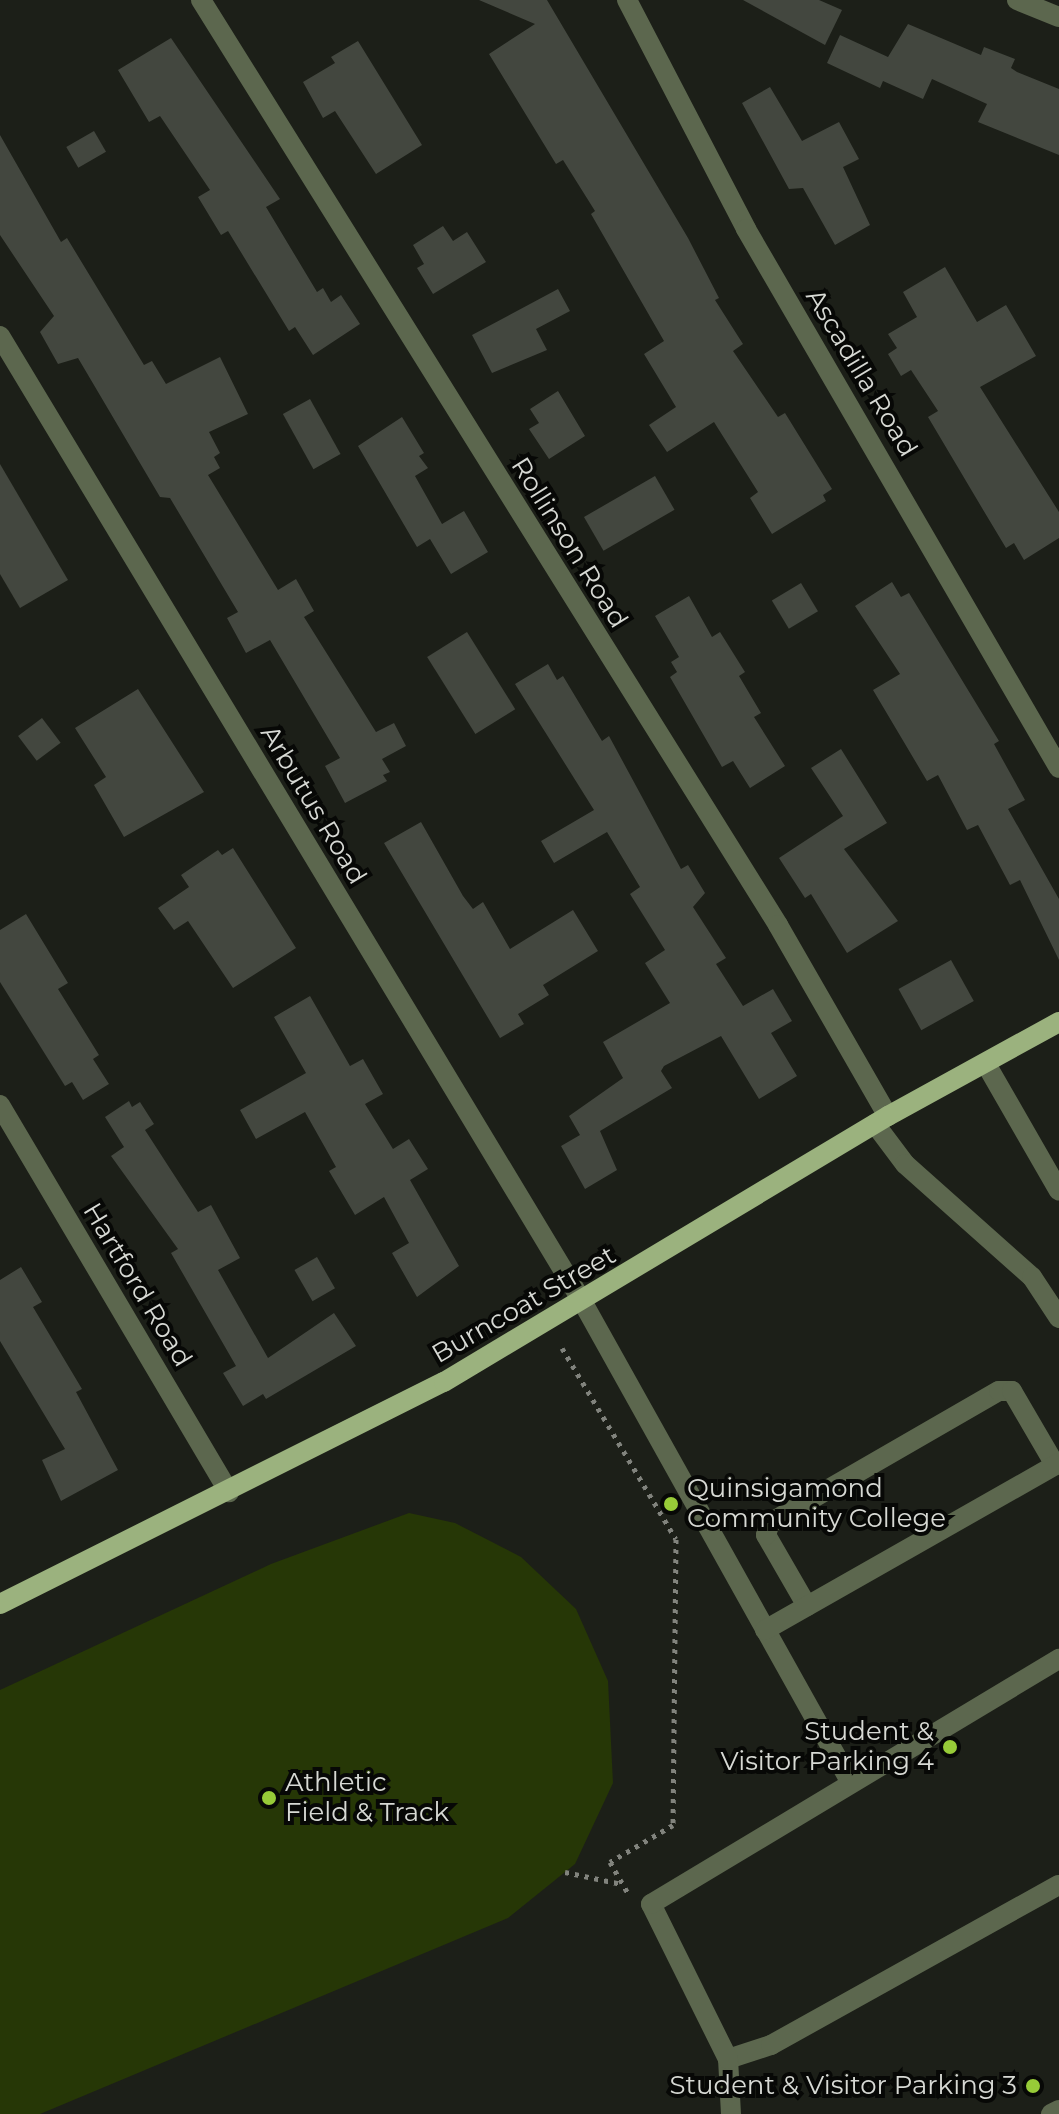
<!DOCTYPE html>
<style>
body{margin:0}
#map{position:relative;width:1059px;height:2114px;overflow:hidden;background:#1c1f18;font-family:Montserrat,sans-serif}
div>[style]{position:absolute}
.green>*{inset:0;background:#263706}
.building>*{inset:0;background:#43473f;transform-origin:0 0}
.path>*{height:5px;margin-top:-2.5px;transform-origin:0;background:repeating-linear-gradient(90deg,#81837d 0 4px,transparent 0 10px)}
.minor>*{height:20px;margin:-10px;padding:0 10px;transform-origin:10px;border-radius:10px;background:#5c674e}
.major>*{height:20px;margin:-10px;padding:0 10px;transform-origin:10px;border-radius:10px;background:#9bb27e}
.dots>*{width:22px;height:22px;translate:-50% -50%;box-sizing:border-box;border:4px solid #070806;border-radius:50%}
span{translate:-50% -50%;white-space:nowrap;text-align:center;line-height:1.15;-webkit-text-stroke:8px #070806;paint-order:stroke}
.street-label{font-size:26px;color:#d7d9d4}
.poi-label{font-size:26px;color:#d7d9d4}
.left{translate:0 -50%;text-align:left}
.right{translate:-100% -50%;text-align:right}
</style>
<div id="map">
<div class="green">
<i style="clip-path:polygon(409px 1513px,455px 1523px,521px 1557px,576px 1609px,608px 1681px,613px 1783px,575px 1864px,508px 1918px,40px 2114px,0 2114px,0 1690px,271px 1564px)"></i>
</div>
<div class="building">
<i style="clip-path:polygon(479px 0,547px 0,688px 238px,719px 298px,715px 300px,743px 344px,733px 351px,778px 417px,785px 413px,832px 489px,823px 495px,826px 501px,772px 534px,750px 498px,758px 492px,714px 422px,667px 452px,649px 425px,676px 407px,644px 354px,664px 341px,591px 214px,595px 211px,563px 160px,556px 164px,489px 54px,535px 24px)"></i>
<i style="clip-path:polygon(743px 0,819px 0,842px 10px,825px 45px)"></i>
<i style="clip-path:polygon(908px 24px,981px 55px,984px 47px,1015px 59px,1011px 68px,1017px 72px,1059px 89px,1059px 155px,978px 122px,987px 104px,932px 79px,923px 99px,883px 81px,880px 88px,827px 63px,840px 35px,888px 57px)"></i>
<i style="clip-path:polygon(171px 38px,280px 199px,266px 207px,317px 292px,323px 288px,331px 302px,341px 295px,360px 324px,313px 355px,295px 327px,289px 331px,228px 231px,221px 235px,198px 197px,210px 190px,160px 116px,149px 122px,118px 70px)"></i>
<i style="clip-path:polygon(358px 41px,422px 145px,376px 174px,335px 111px,323px 118px,303px 82px,335px 63px,331px 57px)"></i>
<i style="clip-path:polygon(770px 87px,802px 141px,839px 122px,859px 159px,843px 167px,870px 225px,835px 245px,803px 188px,789px 189px,742px 103px)"></i>
<i style="left:94px;top:131px;width:24px;height:32px;rotate:60deg"></i>
<i style="clip-path:polygon(0 135px,61px 242px,67px 238px,144px 365px,152px 361px,166px 384px,220px 357px,248px 414px,209px 432px,220px 453px,214px 457px,220px 468px,208px 475px,278px 590px,296px 579px,314px 611px,304px 617px,376px 732px,394px 723px,406px 746px,382px 759px,390px 772px,383px 775px,387px 781px,345px 803px,325px 766px,340px 758px,270px 640px,246px 653px,227px 618px,238px 612px,170px 498px,160px 497px,78px 358px,58px 364px,40px 332px,54px 316px,0 235px)"></i>
<i style="clip-path:polygon(443px 226px,453px 241px,467px 232px,486px 262px,433px 294px,417px 268px,424px 264px,413px 245px)"></i>
<i style="clip-path:polygon(945px 267px,977px 322px,1006px 305px,1036px 356px,980px 387px,1059px 512px,1059px 538px,1024px 560px,1014px 543px,1006px 548px,982px 508px,928px 417px,938px 411px,911px 370px,901px 376px,888px 354px,897px 348px,888px 334px,917px 317px,903px 292px)"></i>
<i style="clip-path:polygon(558px 289px,570px 311px,536px 329px,547px 350px,492px 373px,472px 335px)"></i>
<i style="clip-path:polygon(558px 391px,585px 436px,549px 459px,529px 429px,539px 423px,530px 409px)"></i>
<i style="left:310px;top:399px;width:63px;height:31px;rotate:61deg"></i>
<i style="clip-path:polygon(402px 417px,424px 453px,419px 456px,428px 468px,415px 476px,442px 524px,464px 511px,488px 552px,451px 574px,430px 539px,417px 547px,358px 446px)"></i>
<i style="clip-path:polygon(0 464px,68px 580px,20px 608px,0 574px)"></i>
<i style="left:655px;top:476px;width:39px;height:82px;rotate:60deg"></i>
<i style="clip-path:polygon(892px 582px,901px 597px,909px 593px,999px 741px,994px 744px,1025px 800px,1008px 809px,1059px 899px,1059px 960px,1020px 880px,1010px 885px,978px 825px,967px 830px,938px 775px,927px 781px,873px 690px,900px 674px,855px 606px)"></i>
<i style="left:801px;top:583px;width:33px;height:34px;rotate:59deg"></i>
<i style="clip-path:polygon(689px 596px,712px 637px,720px 632px,745px 672px,739px 676px,761px 713px,754px 717px,785px 766px,750px 788px,733px 761px,722px 767px,670px 677px,677px 672px,671px 662px,679px 657px,655px 616px)"></i>
<i style="left:467px;top:632px;width:91px;height:47px;rotate:58deg"></i>
<i style="clip-path:polygon(548px 664px,557px 680px,563px 676px,602px 741px,609px 736px,681px 869px,688px 865px,705px 893px,693px 907px,726px 958px,716px 964px,743px 1006px,773px 989px,792px 1021px,771px 1033px,797px 1076px,759px 1099px,721px 1036px,664px 1066px,661px 1071px,672px 1088px,600px 1131px,617px 1170px,585px 1189px,561px 1146px,580px 1135px,569px 1116px,623px 1078px,603px 1042px,670px 1003px,645px 963px,665px 950px,630px 894px,640px 887px,607px 832px,554px 863px,541px 841px,594px 810px,515px 684px)"></i>
<i style="clip-path:polygon(138px 689px,204px 792px,124px 837px,94px 785px,106px 777px,75px 728px)"></i>
<i style="left:42px;top:718px;width:31px;height:30px;rotate:53deg"></i>
<i style="clip-path:polygon(841px 749px,887px 823px,844px 849px,898px 921px,847px 953px,811px 894px,805px 898px,779px 858px,843px 816px,811px 768px)"></i>
<i style="clip-path:polygon(421px 822px,463px 896px,473px 909px,483px 902px,510px 949px,573px 910px,598px 951px,543px 985px,549px 995px,518px 1014px,524px 1024px,500px 1038px,384px 843px)"></i>
<i style="clip-path:polygon(233px 848px,296px 948px,233px 988px,188px 921px,174px 930px,158px 908px,189px 887px,181px 875px,218px 850px,222px 855px)"></i>
<i style="clip-path:polygon(26px 914px,68px 983px,58px 989px,99px 1055px,93px 1059px,109px 1084px,83px 1100px,72px 1082px,65px 1086px,0 982px,0 930px)"></i>
<i style="left:951px;top:960px;width:47px;height:60px;rotate:61deg"></i>
<i style="clip-path:polygon(310px 996px,350px 1066px,363px 1059px,383px 1094px,365px 1104px,393px 1149px,409px 1139px,428px 1169px,410px 1180px,459px 1266px,417px 1297px,392px 1253px,409px 1243px,384px 1197px,355px 1215px,329px 1171px,336px 1167px,305px 1112px,256px 1139px,240px 1110px,306px 1073px,274px 1017px)"></i>
<i style="clip-path:polygon(129px 1101px,132px 1107px,140px 1102px,154px 1124px,145px 1130px,198px 1212px,211px 1205px,240px 1258px,218px 1270px,268px 1358px,334px 1313px,356px 1346px,266px 1399px,263px 1394px,243px 1406px,223px 1373px,236px 1366px,171px 1253px,178px 1249px,111px 1156px,124px 1147px,105px 1117px)"></i>
<i style="left:317px;top:1257px;width:36px;height:26px;rotate:60deg"></i>
<i style="clip-path:polygon(21px 1267px,42px 1302px,33px 1307px,82px 1389px,76px 1392px,118px 1470px,61px 1501px,42px 1460px,65px 1449px,0 1341px,0 1280px)"></i>
</div>
<div class="path">
<i style="left:562px;top:1348px;width:222px;rotate:59.2deg"></i>
<i style="left:676px;top:1539px;width:286px;rotate:90.6deg"></i>
<i style="left:673px;top:1825px;width:73px;rotate:149.6deg"></i>
<i style="left:610px;top:1862px;width:36px;rotate:60deg"></i>
<i style="left:565px;top:1872px;width:58px;rotate:11.9deg"></i>
</div>
<div class="minor">
<i style="left:201px;top:0;width:1090px;rotate:58.04deg"></i>
<i style="left:778px;top:925px;width:220px;rotate:60.1deg"></i>
<i style="left:627px;top:0;width:258px;rotate:62.5deg"></i>
<i style="left:746px;top:229px;width:623px;rotate:59.86deg"></i>
<i style="left:1017px;top:0;width:45px;rotate:22deg"></i>
<i style="left:0;top:336px;width:1127px;rotate:58.91deg"></i>
<i style="left:582px;top:1301px;width:552px;rotate:60.83deg"></i>
<i style="left:986px;top:1064px;width:146px;rotate:60.1deg"></i>
<i style="left:0;top:1105px;width:450px;rotate:59.4deg"></i>
<i style="left:875px;top:1124px;width:50px;rotate:53.1deg"></i>
<i style="left:905px;top:1164px;width:170px;rotate:41.7deg"></i>
<i style="left:1032px;top:1277px;width:49px;rotate:56.6deg"></i>
<i style="left:807px;top:1606px;width:82px;rotate:-120deg"></i>
<i style="left:766px;top:1535px;width:13px;rotate:-72deg"></i>
<i style="left:770px;top:1523px;width:264px;rotate:-30deg"></i>
<i style="left:999px;top:1391px;width:13px"></i>
<i style="left:1012px;top:1391px;width:86px;rotate:59.8deg"></i>
<i style="left:765px;top:1630px;width:338px;rotate:-29.6deg"></i>
<i style="left:728px;top:2059px;width:45px;rotate:-18deg"></i>
<i style="left:771px;top:2045px;width:329px;rotate:-29.1deg"></i>
<i style="left:731px;top:2114px;width:55px;rotate:-93.1deg"></i>
<i style="left:728px;top:2059px;width:173px;rotate:-116.4deg"></i>
<i style="left:651px;top:1904px;width:476px;rotate:-31deg"></i>
<i style="left:1051px;top:2114px;width:9px;rotate:-27deg"></i>
</div>
<div class="major">
<i style="left:0;top:1604px;width:496px;rotate:-26.6deg"></i>
<i style="left:444px;top:1382px;width:518px;rotate:-30.93deg"></i>
<i style="left:888px;top:1116px;width:195px;rotate:-28.8deg"></i>
</div>
<div class="dots">
<i style="left:671px;top:1504px;background:#97cb38"></i>
<i style="left:950px;top:1747px;background:#97cb38"></i>
<i style="left:269px;top:1798px;background:#97cb38"></i>
<i style="left:1033px;top:2086px;background:#97cb38"></i>
</div>
<div class="street-label">
<span style="left:861px;top:373px;rotate:59deg">Ascadilla Road</span>
<span style="left:569px;top:543px;rotate:58deg">Rollinson Road</span>
<span style="left:313px;top:805px;rotate:59deg">Arbutus Road</span>
<span style="left:137px;top:1285px;rotate:59deg">Hartford Road</span>
<span style="left:524px;top:1305px;rotate:-30deg">Burncoat Street</span>
</div>
<div class="poi-label">
<span class="left" style="left:687px;top:1504px">Quinsigamond<br>Community College</span>
<span class="right" style="left:934px;top:1747px">Student &amp;<br>Visitor Parking 4</span>
<span class="left" style="left:285px;top:1798px">Athletic<br>Field &amp; Track</span>
<span class="right" style="left:1017px;top:2086px">Student &amp; Visitor Parking 3</span>
</div>
</div>
